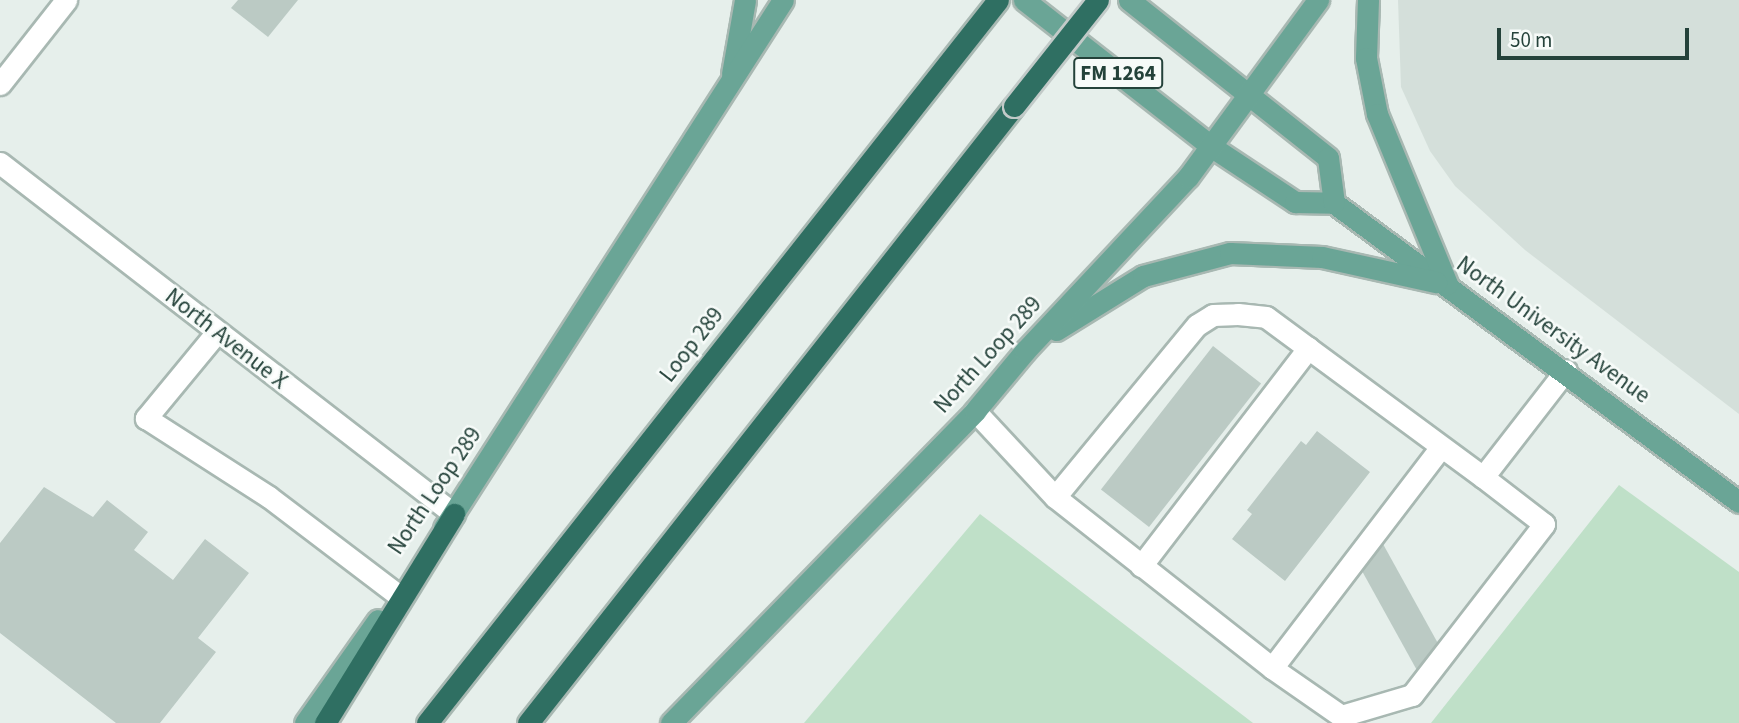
<!DOCTYPE html>
<style>
body{margin:0}
#map{position:relative;width:1739px;height:723px;overflow:hidden;background:#e6efeb;font-family:"Source Sans 3",sans-serif}
div>[style]{position:absolute}
.built>*{inset:0;background:#d4dfda}
.green>*{inset:0;background:#bfe0c8}
.building>*{inset:0;background:#bbcac4;transform-origin:0 0}
.roads{filter:drop-shadow(2px 0 #a8b8b2) drop-shadow(-2px 0 #a8b8b2) drop-shadow(0 2px #a8b8b2) drop-shadow(0 -2px #a8b8b2)}
.minor>*{height:21px;margin:-10.5px;padding:0 10.5px;transform-origin:10.5px;border-radius:10.5px;background:#fff}
.major>*{height:21px;margin:-10.5px;padding:0 10.5px;transform-origin:10.5px;border-radius:10.5px;background:#6aa596}
.highway>*{height:21px;margin:-10.5px;padding:0 10.5px;transform-origin:10.5px;border-radius:10.5px;background:#2f6f62}
.bridges{filter:drop-shadow(2px 0 #c2cac8) drop-shadow(-2px 0 #c2cac8) drop-shadow(0 2px #c2cac8) drop-shadow(0 -2px #c2cac8)}
.highway-bridge>*{height:21px;margin:-10.5px;padding:0 10.5px;transform-origin:10.5px;border-radius:10.5px;background:#2f6f62}
span{translate:-50% -50%;white-space:nowrap;text-align:center;line-height:1.15;-webkit-text-stroke:5px #f7fbf9;paint-order:stroke}
.shield-label span{padding:2px 5px;background:#f7fbf9;border:2px solid;border-radius:5px;-webkit-text-stroke-width:0}
.shield-label{font-size:21px;color:#24423a;font-weight:700}
.street-label{font-size:23px;color:#24423a}
.scale{position:absolute;left:1497px;top:28px;width:192px;height:32px;box-sizing:border-box;border:4px solid #24423a;border-top:0;padding-left:9px;font-size:21px;line-height:24px;white-space:nowrap;color:#24423a;-webkit-text-stroke:5px #f7fbf9;paint-order:stroke}
</style>
<div id="map">
<div class="built">
<i style="clip-path:polygon(1398px 0,1739px 0,1739px 414px,1525px 250px,1455px 186px,1430px 151px,1401px 87px)"></i>
</div>
<div class="green">
<i style="clip-path:polygon(1619px 485px,1739px 572px,1739px 723px,1431px 723px)"></i>
<i style="clip-path:polygon(980px 514px,1253px 723px,804px 723px)"></i>
</div>
<div class="building">
<i style="clip-path:polygon(238px 0,298px 0,268px 37px,231px 8px)"></i>
<i style="left:1213px;top:346px;width:61px;height:182px;rotate:38deg"></i>
<i style="clip-path:polygon(1317px 431px,1370px 472px,1285px 581px,1232px 539px,1252px 514px,1247px 510px,1301px 441px,1306px 445px)"></i>
<i style="clip-path:polygon(44px 487px,93px 517px,107px 500px,148px 532px,134px 550px,173px 580px,205px 539px,249px 573px,198px 638px,216px 652px,160px 723px,116px 723px,0 633px,0 543px)"></i>
<i style="clip-path:polygon(1383px 544px,1440px 647px,1419px 674px,1362px 571px)"></i>
</div>
<div class="roads">
<div class="minor">
<i style="left:0;top:84px;width:107px;rotate:-51.8deg"></i>
<i style="left:0;top:163px;width:574px;rotate:37.71deg"></i>
<i style="left:217px;top:332px;width:112px;rotate:129.5deg"></i>
<i style="left:146px;top:418px;width:146px;rotate:32.7deg"></i>
<i style="left:269px;top:497px;width:161px;rotate:37.2deg"></i>
<i style="left:975px;top:411px;width:117px;rotate:47.1deg"></i>
<i style="left:1055px;top:497px;width:276px;rotate:38.2deg"></i>
<i style="left:1272px;top:668px;width:84px;rotate:34.8deg"></i>
<i style="left:1341px;top:716px;width:74px;rotate:-16.5deg"></i>
<i style="left:1412px;top:695px;width:216px;rotate:-52.3deg"></i>
<i style="left:1544px;top:524px;width:77px;rotate:-142.4deg"></i>
<i style="left:1483px;top:477px;width:135px;rotate:-52.2deg"></i>
<i style="left:1055px;top:497px;width:223px;rotate:-50.5deg"></i>
<i style="left:1197px;top:325px;width:19px;rotate:-32deg"></i>
<i style="left:1213px;top:315px;width:25px;rotate:-2deg"></i>
<i style="left:1238px;top:314px;width:28px;rotate:6deg"></i>
<i style="left:1266px;top:317px;width:270px;rotate:36.4deg"></i>
<i style="left:1141px;top:566px;width:275px;rotate:-52.5deg"></i>
<i style="left:1272px;top:668px;width:278px;rotate:-52.6deg"></i>
</div>
<div class="major">
<i style="left:1024px;top:0;width:239px;rotate:38deg"></i>
<i style="left:1212px;top:147px;width:100px;rotate:33.5deg"></i>
<i style="left:1295px;top:202px;width:39px;rotate:1deg"></i>
<i style="left:1334px;top:203px;width:503px;rotate:36.44deg"></i>
<i style="left:1129px;top:0;width:254px;rotate:38.4deg"></i>
<i style="left:1328px;top:158px;width:45px;rotate:82.4deg"></i>
<i style="left:1368px;top:0;width:58px;rotate:92deg"></i>
<i style="left:1366px;top:58px;width:57px;rotate:78.9deg"></i>
<i style="left:1377px;top:114px;width:184px;rotate:67.6deg"></i>
<i style="left:732px;top:74px;width:75px;rotate:-80deg"></i>
<i style="left:1056px;top:330px;width:102px;rotate:-31.8deg"></i>
<i style="left:1143px;top:276px;width:90px;rotate:-14.8deg"></i>
<i style="left:1230px;top:253px;width:92px;rotate:2.5deg"></i>
<i style="left:1322px;top:257px;width:117px;rotate:12.4deg"></i>
<i style="left:444px;top:528px;width:627px;rotate:-57.3deg"></i>
<i style="left:305px;top:723px;width:126px;rotate:-54.7deg"></i>
<i style="left:671px;top:723px;width:436px;rotate:-45.7deg"></i>
<i style="left:975px;top:411px;width:78px;rotate:-50.2deg"></i>
<i style="left:1025px;top:351px;width:238px;rotate:-46.9deg"></i>
<i style="left:1188px;top:177px;width:220px;rotate:-53.7deg"></i>
</div>
<div class="highway">
<i style="left:325px;top:723px;width:246px;rotate:-58.3deg"></i>
<i style="left:427px;top:723px;width:921px;rotate:-51.7deg"></i>
<i style="left:528px;top:723px;width:785px;rotate:-51.77deg"></i>
</div>
</div>
<div class="bridges">
<div class="highway-bridge">
<i style="left:1014px;top:106px;width:135px;rotate:-51.6deg"></i>
</div>
</div>
<div class="shield-label">
<span style="left:1118px;top:73px">FM 1264</span>
</div>
<div class="street-label">
<span style="left:1553px;top:330px;rotate:36deg">North University Avenue</span>
<span style="left:226px;top:339px;rotate:38deg">North Avenue X</span>
<span style="left:692px;top:345px;rotate:-52deg">Loop 289</span>
<span style="left:988px;top:355px;rotate:-48deg">North Loop 289</span>
<span style="left:435px;top:491px;rotate:-56deg">North Loop 289</span>
</div>
<div class="scale">50 m</div>
</div>
